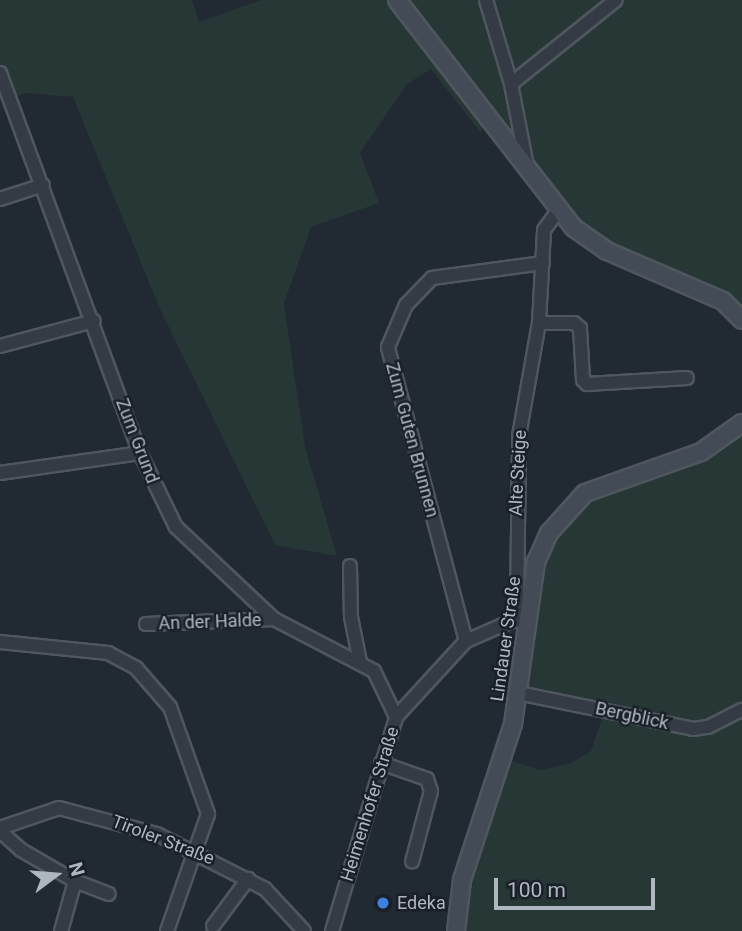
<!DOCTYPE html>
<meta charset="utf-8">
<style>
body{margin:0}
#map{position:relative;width:742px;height:931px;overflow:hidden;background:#212933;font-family:Roboto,sans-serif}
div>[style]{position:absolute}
.green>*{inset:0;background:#263736}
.roads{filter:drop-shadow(2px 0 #4f565e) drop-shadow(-2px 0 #4f565e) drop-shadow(0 2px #4f565e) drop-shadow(0 -2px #4f565e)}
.minor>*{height:12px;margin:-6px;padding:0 6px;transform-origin:6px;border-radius:6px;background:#343b44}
.secondary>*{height:16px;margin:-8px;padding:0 8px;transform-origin:8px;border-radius:8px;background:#434b56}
.dots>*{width:19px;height:19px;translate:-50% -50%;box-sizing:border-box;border:4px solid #1a2028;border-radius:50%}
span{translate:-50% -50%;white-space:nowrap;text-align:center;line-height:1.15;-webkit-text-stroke:5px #1a2028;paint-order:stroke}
.street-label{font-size:18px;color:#aeb6c0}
.poi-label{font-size:18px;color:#aeb6c0}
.left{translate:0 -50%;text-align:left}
.north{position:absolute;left:21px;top:840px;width:70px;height:70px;-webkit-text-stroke:5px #1a2028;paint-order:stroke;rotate:74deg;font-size:19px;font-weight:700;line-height:28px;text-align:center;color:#aeb6c0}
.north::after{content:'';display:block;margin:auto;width:24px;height:32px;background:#aeb6c0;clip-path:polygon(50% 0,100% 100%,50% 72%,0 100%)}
.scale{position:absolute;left:494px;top:878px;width:161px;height:32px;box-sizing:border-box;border:4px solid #aeb6c0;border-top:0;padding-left:9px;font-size:21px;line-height:24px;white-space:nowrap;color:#aeb6c0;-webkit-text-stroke:5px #1a2028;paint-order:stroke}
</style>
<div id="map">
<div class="green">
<i style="clip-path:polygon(0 0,192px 0,199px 22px,262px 0,390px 0,487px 124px,480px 132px,431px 69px,407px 84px,360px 153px,379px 203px,311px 227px,284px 303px,305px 447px,337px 556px,275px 545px,160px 309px,73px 97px,26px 93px,11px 98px,0 67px)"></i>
<i style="clip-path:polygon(406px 0,484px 0,523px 154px)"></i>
<i style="clip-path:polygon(489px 0,742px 0,742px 312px,610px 246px,577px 223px,532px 168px)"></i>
<i style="clip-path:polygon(742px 429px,742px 708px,708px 726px,523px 692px,539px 564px,552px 535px,587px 497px)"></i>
<i style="clip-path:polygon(742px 712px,742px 931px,460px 931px,462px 902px,508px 760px,541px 770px,571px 763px,591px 751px,604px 713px,693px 731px)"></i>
</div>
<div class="roads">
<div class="minor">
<i style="left:486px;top:0;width:88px;rotate:73.4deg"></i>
<i style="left:511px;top:84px;width:84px;rotate:79deg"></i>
<i style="left:0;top:73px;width:405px;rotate:69.8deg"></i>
<i style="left:140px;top:453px;width:82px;rotate:64.1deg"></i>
<i style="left:176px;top:527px;width:134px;rotate:43.2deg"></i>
<i style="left:274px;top:619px;width:113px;rotate:27.5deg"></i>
<i style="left:374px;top:671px;width:51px;rotate:64.4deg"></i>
<i style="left:511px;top:84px;width:134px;rotate:-38.7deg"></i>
<i style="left:0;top:199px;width:45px;rotate:-18deg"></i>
<i style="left:539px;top:323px;width:35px"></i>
<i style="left:574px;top:323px;width:8px;rotate:40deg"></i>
<i style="left:580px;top:328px;width:52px;rotate:86.7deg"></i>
<i style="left:583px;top:380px;width:6px;rotate:45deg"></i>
<i style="left:587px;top:384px;width:100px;rotate:-3.4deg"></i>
<i style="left:0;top:346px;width:97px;rotate:-14.9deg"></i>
<i style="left:0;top:473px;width:141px;rotate:-8.1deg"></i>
<i style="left:350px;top:566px;width:51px;rotate:88.9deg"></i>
<i style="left:351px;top:617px;width:46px;rotate:78.7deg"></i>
<i style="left:525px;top:622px;width:14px;rotate:-126deg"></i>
<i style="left:517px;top:611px;width:175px;rotate:-89.3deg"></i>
<i style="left:519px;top:436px;width:115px;rotate:-80deg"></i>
<i style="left:539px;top:323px;width:93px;rotate:-86.9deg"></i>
<i style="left:544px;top:230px;width:24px;rotate:-54deg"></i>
<i style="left:146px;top:624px;width:128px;rotate:-2.2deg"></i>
<i style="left:466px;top:641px;width:304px;rotate:-104.9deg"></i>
<i style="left:388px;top:347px;width:46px;rotate:-66.8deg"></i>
<i style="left:406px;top:305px;width:37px;rotate:-46deg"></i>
<i style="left:432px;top:278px;width:112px;rotate:-7.7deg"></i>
<i style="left:0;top:642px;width:109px;rotate:5.8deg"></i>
<i style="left:108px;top:653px;width:32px;rotate:28deg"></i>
<i style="left:136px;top:668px;width:52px;rotate:48.9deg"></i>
<i style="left:170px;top:707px;width:114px;rotate:70.4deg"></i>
<i style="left:208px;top:814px;width:124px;rotate:109.3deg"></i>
<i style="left:518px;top:693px;width:179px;rotate:11.6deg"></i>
<i style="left:693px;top:729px;width:15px;rotate:-8deg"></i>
<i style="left:708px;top:727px;width:38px;rotate:-27deg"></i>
<i style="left:381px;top:763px;width:49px;rotate:19.2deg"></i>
<i style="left:427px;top:779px;width:13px;rotate:72deg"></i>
<i style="left:431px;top:791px;width:73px;rotate:105deg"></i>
<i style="left:0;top:828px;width:62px;rotate:-18.7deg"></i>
<i style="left:59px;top:808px;width:101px;rotate:14.9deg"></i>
<i style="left:157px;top:834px;width:121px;rotate:27deg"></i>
<i style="left:265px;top:889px;width:57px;rotate:47.1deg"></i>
<i style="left:0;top:831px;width:28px;rotate:42deg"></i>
<i style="left:21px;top:850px;width:62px;rotate:29.9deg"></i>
<i style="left:75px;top:881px;width:52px;rotate:105.6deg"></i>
<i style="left:75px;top:881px;width:36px;rotate:21deg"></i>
<i style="left:213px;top:926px;width:59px;rotate:-53.3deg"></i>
<i style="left:332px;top:931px;width:223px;rotate:-73.3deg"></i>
<i style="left:396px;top:717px;width:103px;rotate:-47.4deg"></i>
<i style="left:466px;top:641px;width:52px;rotate:-23.6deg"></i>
<i style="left:514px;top:620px;width:11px;rotate:10deg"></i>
</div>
<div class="secondary">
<i style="left:397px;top:0;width:289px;rotate:52.2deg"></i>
<i style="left:574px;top:228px;width:40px;rotate:34.9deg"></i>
<i style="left:607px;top:251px;width:126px;rotate:23.3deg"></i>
<i style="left:723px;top:301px;width:27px;rotate:45deg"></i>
<i style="left:456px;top:931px;width:51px;rotate:-83.3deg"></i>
<i style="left:462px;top:880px;width:164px;rotate:-71.9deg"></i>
<i style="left:513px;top:724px;width:164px;rotate:-81.9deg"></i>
<i style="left:536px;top:562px;width:32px;rotate:-66deg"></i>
<i style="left:549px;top:533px;width:54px;rotate:-48deg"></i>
<i style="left:585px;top:493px;width:123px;rotate:-19.5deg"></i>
<i style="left:701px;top:452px;width:50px;rotate:-35.3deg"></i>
</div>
</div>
<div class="dots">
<i style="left:383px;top:903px;background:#3f7fe0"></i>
</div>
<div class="street-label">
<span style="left:412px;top:440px;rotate:75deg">Zum Guten Brunnen</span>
<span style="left:137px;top:441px;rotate:69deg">Zum Grund</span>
<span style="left:518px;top:473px;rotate:-87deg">Alte Steige</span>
<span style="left:210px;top:622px;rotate:-2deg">An der Halde</span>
<span style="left:506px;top:639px;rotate:-82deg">Lindauer Straße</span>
<span style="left:632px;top:716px;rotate:12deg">Bergblick</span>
<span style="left:370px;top:804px;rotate:-73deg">Heimenhofer Straße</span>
<span style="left:163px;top:840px;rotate:21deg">Tiroler Straße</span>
</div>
<div class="poi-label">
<span class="left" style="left:397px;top:903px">Edeka</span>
</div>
<div class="north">N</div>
<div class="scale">100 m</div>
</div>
